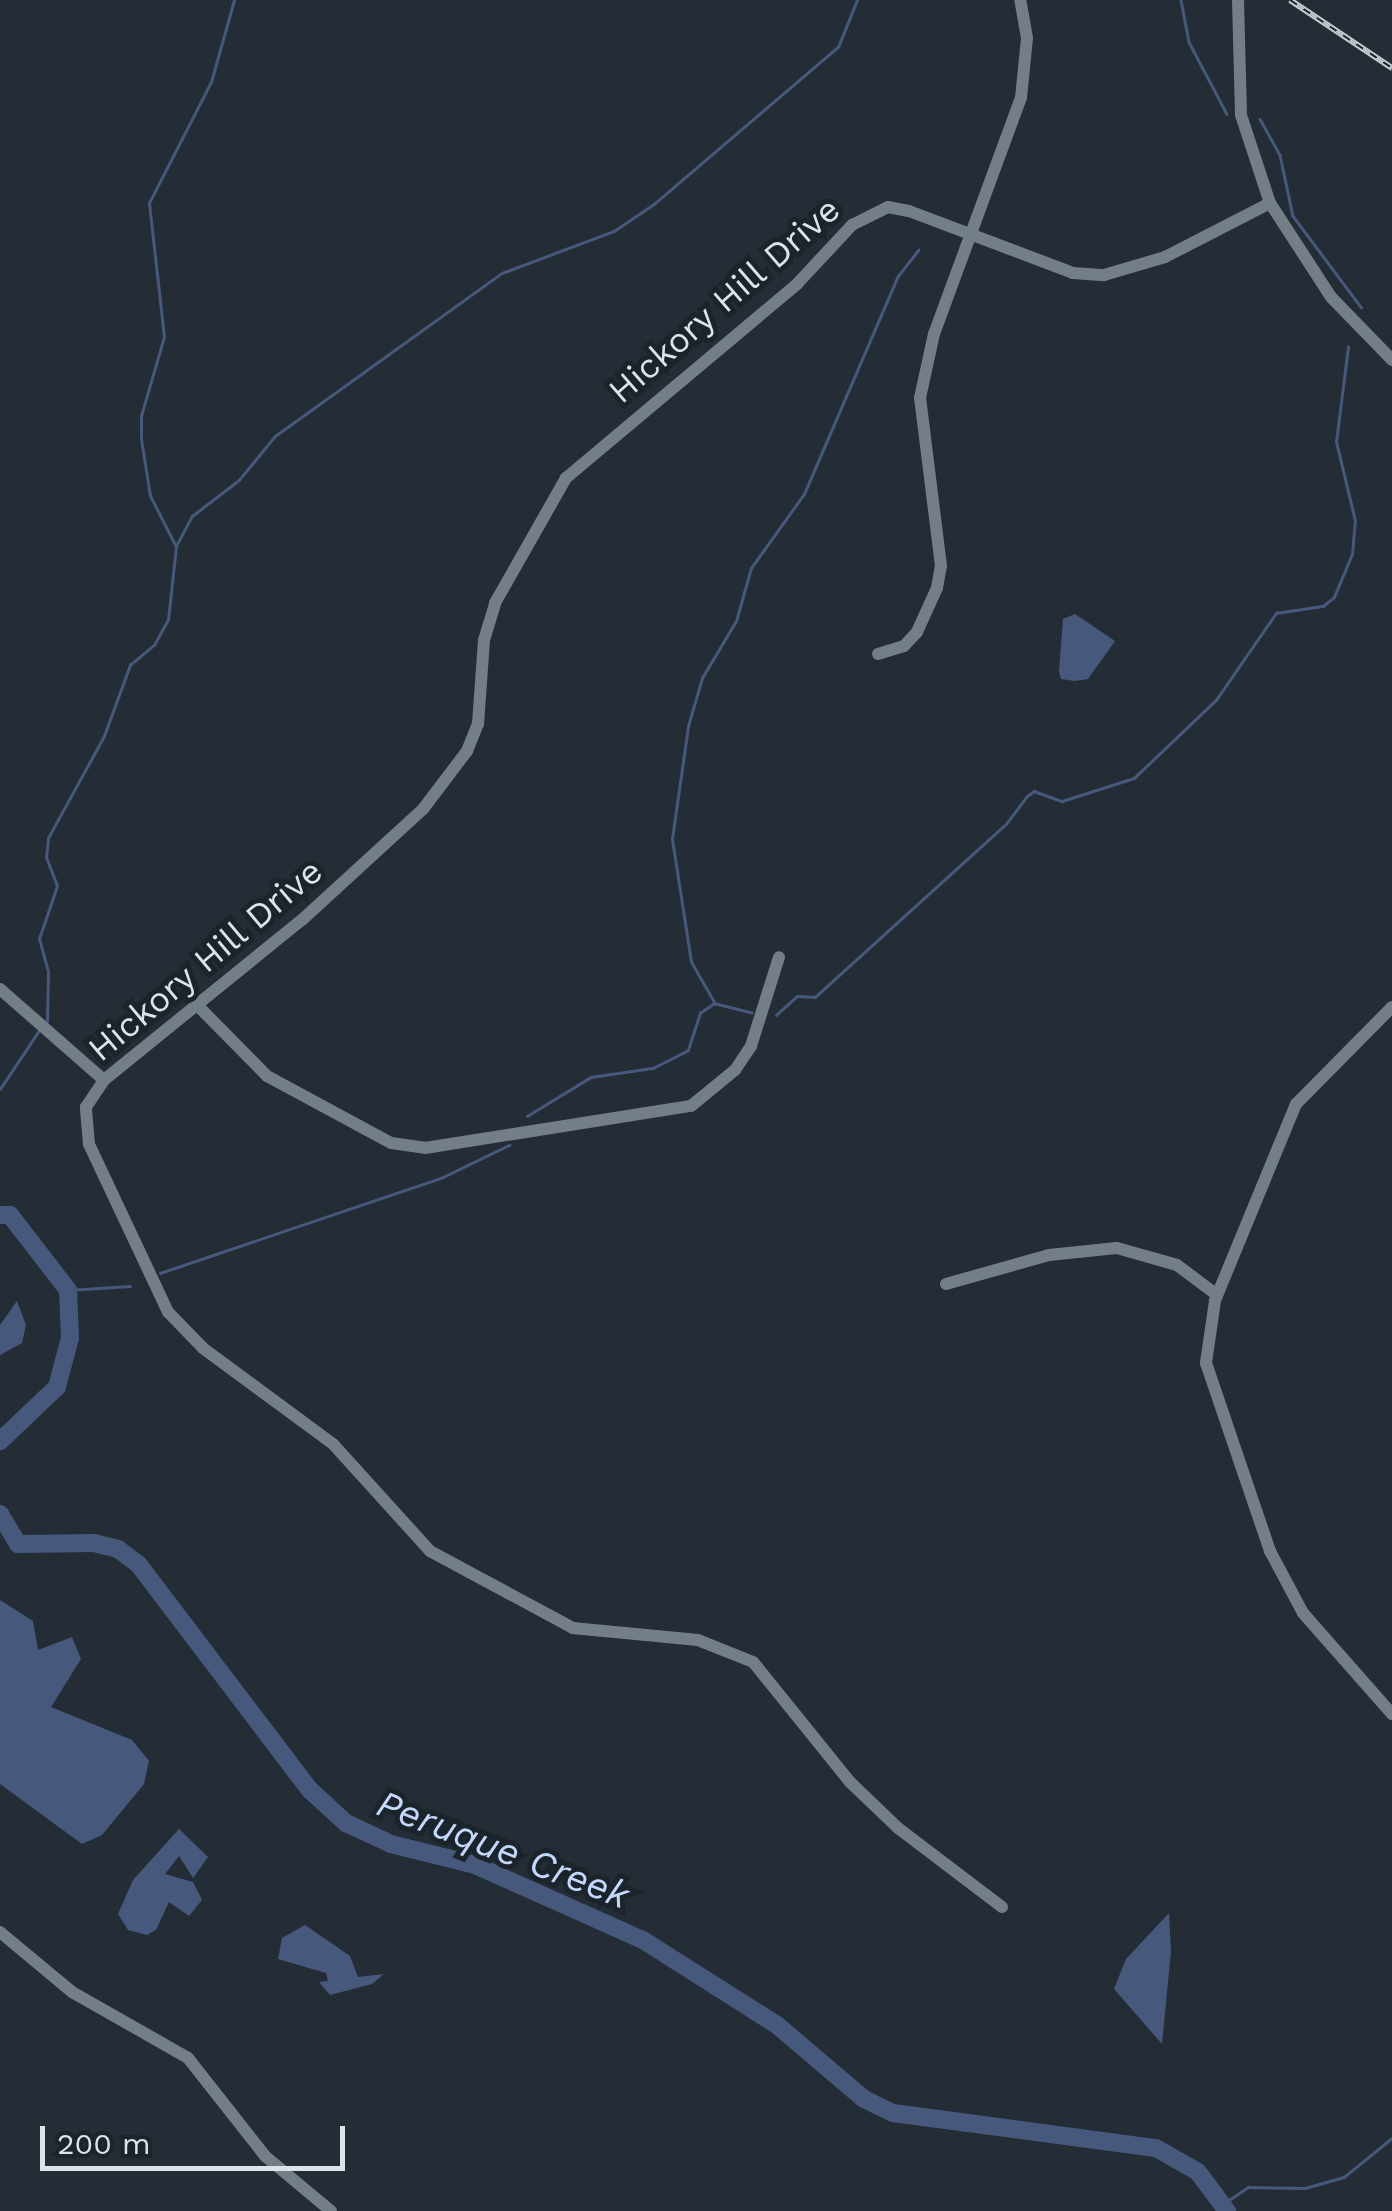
<!DOCTYPE html>
<style>
body{margin:0}
#map{position:relative;width:1392px;height:2211px;overflow:hidden;background:#242d35;font-family:"Work Sans",sans-serif}
div>[style]{position:absolute}
.water>*{inset:0;background:#46597d}
.stream>*{height:2.5px;margin:-1.25px;padding:0 1.25px;transform-origin:1.25px;border-radius:1.25px;background:#46597d}
.river>*{height:18px;margin:-9px;padding:0 9px;transform-origin:9px;border-radius:9px;background:#46597d}
.minor>*{height:12px;margin:-6px;padding:0 6px;transform-origin:6px;border-radius:6px;background:#747e87}
.rail>*{height:6px;margin-top:-3px;transform-origin:0;background:repeating-linear-gradient(90deg,#1b242b 0 8px,#c6ccd1 0 16px);box-sizing:border-box;border-block:2px solid #c6ccd1}
span{translate:-50% -50%;white-space:nowrap;text-align:center;line-height:1.15;-webkit-text-stroke:10px #1b242b;paint-order:stroke}
.street-label{font-size:35px;color:#dde3e8}
.water-label{font-size:38px;color:#c3d8fc;font-style:italic}
.scale{position:absolute;left:40px;top:2126px;width:305px;height:45px;box-sizing:border-box;border:5px solid #dde3e8;border-top:0;padding-left:12px;font-size:30px;line-height:35px;white-space:nowrap;color:#dde3e8;-webkit-text-stroke:8px #1b242b;paint-order:stroke}
</style>
<div id="map">
<div class="water">
<i style="clip-path:polygon(1075px 614px,1115px 641px,1088px 679px,1075px 681px,1061px 679px,1059px 671px,1063px 619px)"></i>
<i style="clip-path:polygon(17px 1301px,26px 1325px,22px 1343px,0 1355px,0 1325px)"></i>
<i style="clip-path:polygon(0 1600px,33px 1621px,38px 1650px,72px 1637px,81px 1659px,51px 1707px,132px 1740px,149px 1761px,144px 1784px,102px 1835px,82px 1844px,0 1784px)"></i>
<i style="clip-path:polygon(179px 1829px,208px 1857px,193px 1878px,179px 1856px,165px 1874px,193px 1882px,202px 1900px,189px 1916px,169px 1902px,156px 1930px,147px 1935px,128px 1930px,118px 1914px,133px 1880px)"></i>
<i style="clip-path:polygon(1169px 1913px,1171px 1951px,1162px 2044px,1114px 1989px,1126px 1959px)"></i>
<i style="clip-path:polygon(305px 1925px,350px 1956px,358px 1977px,384px 1974px,372px 1984px,330px 1995px,319px 1982px,328px 1981px,326px 1973px,278px 1959px,282px 1938px)"></i>
</div>
<div class="stream">
<i style="left:1181px;top:0;width:43px;rotate:79.2deg"></i>
<i style="left:1189px;top:42px;width:81px;rotate:62.2deg"></i>
<i style="left:1260px;top:119px;width:41px;rotate:60.9deg"></i>
<i style="left:1280px;top:155px;width:62px;rotate:78deg"></i>
<i style="left:1293px;top:216px;width:114px;rotate:53.2deg"></i>
<i style="left:175px;top:545px;width:55px;rotate:-117deg"></i>
<i style="left:150px;top:496px;width:58px;rotate:-99deg"></i>
<i style="left:141px;top:439px;width:23px;rotate:-90deg"></i>
<i style="left:141px;top:416px;width:82px;rotate:-73.8deg"></i>
<i style="left:164px;top:337px;width:135px;rotate:-96.4deg"></i>
<i style="left:149px;top:203px;width:136px;rotate:-62.9deg"></i>
<i style="left:211px;top:82px;width:85px;rotate:-74.3deg"></i>
<i style="left:752px;top:1013px;width:38px;rotate:-166deg"></i>
<i style="left:715px;top:1004px;width:48px;rotate:-119.7deg"></i>
<i style="left:691px;top:962px;width:124px;rotate:-98.8deg"></i>
<i style="left:672px;top:839px;width:114px;rotate:-81.9deg"></i>
<i style="left:688px;top:726px;width:50px;rotate:-73.7deg"></i>
<i style="left:702px;top:678px;width:66px;rotate:-59.2deg"></i>
<i style="left:736px;top:621px;width:55px;rotate:-74.2deg"></i>
<i style="left:751px;top:568px;width:91px;rotate:-54.4deg"></i>
<i style="left:804px;top:494px;width:237px;rotate:-66.7deg"></i>
<i style="left:898px;top:276px;width:33px;rotate:-52deg"></i>
<i style="left:776px;top:1015px;width:28px;rotate:-42deg"></i>
<i style="left:797px;top:996px;width:18px;rotate:3deg"></i>
<i style="left:815px;top:997px;width:258px;rotate:-42.2deg"></i>
<i style="left:1006px;top:824px;width:34px;rotate:-53deg"></i>
<i style="left:1026px;top:797px;width:10px;rotate:-37deg"></i>
<i style="left:1034px;top:791px;width:30px;rotate:20deg"></i>
<i style="left:1062px;top:801px;width:76px;rotate:-17.7deg"></i>
<i style="left:1134px;top:778px;width:113px;rotate:-43.6deg"></i>
<i style="left:1216px;top:700px;width:106px;rotate:-55.4deg"></i>
<i style="left:1276px;top:613px;width:48px;rotate:-8.5deg"></i>
<i style="left:1323px;top:606px;width:14px;rotate:-39deg"></i>
<i style="left:1334px;top:597px;width:47px;rotate:-67.3deg"></i>
<i style="left:1352px;top:554px;width:33px;rotate:-85deg"></i>
<i style="left:1355px;top:521px;width:81px;rotate:-103.5deg"></i>
<i style="left:1336px;top:442px;width:96px;rotate:-82.8deg"></i>
<i style="left:47px;top:1021px;width:49px;rotate:-88.8deg"></i>
<i style="left:48px;top:972px;width:34px;rotate:-105deg"></i>
<i style="left:39px;top:939px;width:56px;rotate:-71.2deg"></i>
<i style="left:57px;top:886px;width:30px;rotate:-111deg"></i>
<i style="left:46px;top:858px;width:20px;rotate:-84deg"></i>
<i style="left:48px;top:838px;width:116px;rotate:-61.2deg"></i>
<i style="left:104px;top:736px;width:76px;rotate:-69.9deg"></i>
<i style="left:130px;top:665px;width:31px;rotate:-40deg"></i>
<i style="left:154px;top:645px;width:29px;rotate:-61deg"></i>
<i style="left:168px;top:620px;width:74px;rotate:-83.8deg"></i>
<i style="left:176px;top:546px;width:34px;rotate:-62deg"></i>
<i style="left:192px;top:516px;width:59px;rotate:-37.5deg"></i>
<i style="left:239px;top:480px;width:57px;rotate:-50.7deg"></i>
<i style="left:275px;top:436px;width:279px;rotate:-35.7deg"></i>
<i style="left:502px;top:273px;width:120px;rotate:-20.6deg"></i>
<i style="left:614px;top:231px;width:48px;rotate:-34deg"></i>
<i style="left:654px;top:204px;width:242px;rotate:-40.5deg"></i>
<i style="left:838px;top:47px;width:51px;rotate:-68deg"></i>
<i style="left:0;top:1089px;width:69px;rotate:-56.3deg"></i>
<i style="left:527px;top:1116px;width:75px;rotate:-31.4deg"></i>
<i style="left:591px;top:1077px;width:63px;rotate:-8.3deg"></i>
<i style="left:653px;top:1068px;width:39px;rotate:-27deg"></i>
<i style="left:688px;top:1050px;width:39px;rotate:-72deg"></i>
<i style="left:700px;top:1013px;width:16px;rotate:-35deg"></i>
<i style="left:0;top:1212px;width:10px;rotate:17deg"></i>
<i style="left:160px;top:1273px;width:297px;rotate:-18.7deg"></i>
<i style="left:441px;top:1178px;width:76px;rotate:-25.9deg"></i>
<i style="left:68px;top:1290px;width:62px;rotate:-3.7deg"></i>
<i style="left:1226px;top:2202px;width:27px;rotate:-34deg"></i>
<i style="left:1248px;top:2187px;width:57px;rotate:1deg"></i>
<i style="left:1305px;top:2188px;width:41px;rotate:-15.8deg"></i>
<i style="left:1344px;top:2177px;width:62px;rotate:-39.1deg"></i>
</div>
<div class="river">
<i style="left:0;top:1215px;width:10px"></i>
<i style="left:10px;top:1215px;width:95px;rotate:52.3deg"></i>
<i style="left:68px;top:1290px;width:48px;rotate:87.6deg"></i>
<i style="left:70px;top:1338px;width:51px;rotate:104.9deg"></i>
<i style="left:57px;top:1387px;width:79px;rotate:136.5deg"></i>
<i style="left:0;top:1514px;width:35px;rotate:59deg"></i>
<i style="left:18px;top:1544px;width:76px;rotate:-0.8deg"></i>
<i style="left:94px;top:1543px;width:25px;rotate:14deg"></i>
<i style="left:118px;top:1549px;width:26px;rotate:37deg"></i>
<i style="left:139px;top:1565px;width:283px;rotate:52.8deg"></i>
<i style="left:310px;top:1790px;width:49px;rotate:42.5deg"></i>
<i style="left:346px;top:1823px;width:50px;rotate:25deg"></i>
<i style="left:391px;top:1844px;width:87px;rotate:14deg"></i>
<i style="left:475px;top:1865px;width:184px;rotate:24.1deg"></i>
<i style="left:643px;top:1940px;width:159px;rotate:32.4deg"></i>
<i style="left:777px;top:2025px;width:114px;rotate:40.4deg"></i>
<i style="left:864px;top:2099px;width:32px;rotate:26deg"></i>
<i style="left:893px;top:2113px;width:265px;rotate:7.6deg"></i>
<i style="left:1156px;top:2148px;width:48px;rotate:29.7deg"></i>
<i style="left:1198px;top:2172px;width:49px;rotate:53.4deg"></i>
</div>
<div class="minor">
<i style="left:1238px;top:0;width:115px;rotate:88.5deg"></i>
<i style="left:1241px;top:115px;width:93px;rotate:71.8deg"></i>
<i style="left:1270px;top:203px;width:112px;rotate:57deg"></i>
<i style="left:1331px;top:297px;width:88px;rotate:45.9deg"></i>
<i style="left:878px;top:654px;width:27px;rotate:-17deg"></i>
<i style="left:904px;top:646px;width:19px;rotate:-47deg"></i>
<i style="left:917px;top:632px;width:48px;rotate:-65.6deg"></i>
<i style="left:937px;top:588px;width:22px;rotate:-80deg"></i>
<i style="left:941px;top:566px;width:169px;rotate:-97.1deg"></i>
<i style="left:920px;top:398px;width:66px;rotate:-77.7deg"></i>
<i style="left:934px;top:334px;width:252px;rotate:-69.8deg"></i>
<i style="left:1021px;top:98px;width:60px;rotate:-84.3deg"></i>
<i style="left:1027px;top:38px;width:39px;rotate:-100deg"></i>
<i style="left:0;top:989px;width:138px;rotate:41.2deg"></i>
<i style="left:197px;top:1005px;width:100px;rotate:45.4deg"></i>
<i style="left:267px;top:1076px;width:141px;rotate:28.4deg"></i>
<i style="left:391px;top:1143px;width:34px;rotate:8deg"></i>
<i style="left:425px;top:1148px;width:269px;rotate:-9deg"></i>
<i style="left:691px;top:1106px;width:57px;rotate:-39.3deg"></i>
<i style="left:735px;top:1070px;width:29px;rotate:-56deg"></i>
<i style="left:751px;top:1046px;width:93px;rotate:-72.5deg"></i>
<i style="left:1392px;top:1007px;width:136px;rotate:134.7deg"></i>
<i style="left:1296px;top:1104px;width:213px;rotate:112.4deg"></i>
<i style="left:1215px;top:1301px;width:63px;rotate:98.3deg"></i>
<i style="left:1206px;top:1363px;width:199px;rotate:71.2deg"></i>
<i style="left:1270px;top:1551px;width:70px;rotate:62deg"></i>
<i style="left:1303px;top:1613px;width:135px;rotate:48.6deg"></i>
<i style="left:946px;top:1284px;width:107px;rotate:-15.7deg"></i>
<i style="left:1049px;top:1255px;width:68px;rotate:-5.9deg"></i>
<i style="left:1117px;top:1248px;width:62px;rotate:15.8deg"></i>
<i style="left:1177px;top:1265px;width:50px;rotate:36.9deg"></i>
<i style="left:1002px;top:1907px;width:131px;rotate:-142.8deg"></i>
<i style="left:898px;top:1828px;width:66px;rotate:-136.2deg"></i>
<i style="left:850px;top:1782px;width:154px;rotate:-128.9deg"></i>
<i style="left:753px;top:1662px;width:59px;rotate:-158.2deg"></i>
<i style="left:698px;top:1640px;width:126px;rotate:-174.5deg"></i>
<i style="left:573px;top:1628px;width:162px;rotate:-151.7deg"></i>
<i style="left:430px;top:1551px;width:144px;rotate:-132.2deg"></i>
<i style="left:333px;top:1444px;width:162px;rotate:-143.6deg"></i>
<i style="left:203px;top:1348px;width:50px;rotate:-134.2deg"></i>
<i style="left:168px;top:1312px;width:186px;rotate:-115.2deg"></i>
<i style="left:89px;top:1144px;width:37px;rotate:-95deg"></i>
<i style="left:86px;top:1107px;width:32px;rotate:-56deg"></i>
<i style="left:104px;top:1080px;width:256px;rotate:-39deg"></i>
<i style="left:303px;top:919px;width:163px;rotate:-42.5deg"></i>
<i style="left:423px;top:809px;width:73px;rotate:-52.8deg"></i>
<i style="left:467px;top:751px;width:29px;rotate:-68deg"></i>
<i style="left:478px;top:724px;width:84px;rotate:-85.9deg"></i>
<i style="left:484px;top:640px;width:39px;rotate:-73deg"></i>
<i style="left:495px;top:603px;width:144px;rotate:-60.4deg"></i>
<i style="left:566px;top:478px;width:302px;rotate:-40deg"></i>
<i style="left:797px;top:284px;width:81px;rotate:-47deg"></i>
<i style="left:852px;top:225px;width:40px;rotate:-26.6deg"></i>
<i style="left:888px;top:207px;width:21px;rotate:11deg"></i>
<i style="left:909px;top:211px;width:175px;rotate:20.7deg"></i>
<i style="left:1073px;top:273px;width:31px;rotate:4deg"></i>
<i style="left:1104px;top:275px;width:64px;rotate:-16.4deg"></i>
<i style="left:1165px;top:257px;width:118px;rotate:-27.2deg"></i>
<i style="left:0;top:1932px;width:94px;rotate:39.8deg"></i>
<i style="left:72px;top:1992px;width:133px;rotate:29.6deg"></i>
<i style="left:188px;top:2058px;width:125px;rotate:51.8deg"></i>
<i style="left:265px;top:2156px;width:86px;rotate:39.8deg"></i>
</div>
<div class="rail">
<i style="left:1290px;top:0;width:123px;rotate:33.7deg"></i>
</div>
<div class="street-label">
<span style="left:724px;top:300px;rotate:-41deg">Hickory Hill Drive</span>
<span style="left:205px;top:960px;rotate:-40deg">Hickory Hill Drive</span>
</div>
<div class="water-label">
<span style="left:503px;top:1850px;rotate:21deg">Peruque Creek</span>
</div>
<div class="scale">200 m</div>
</div>
